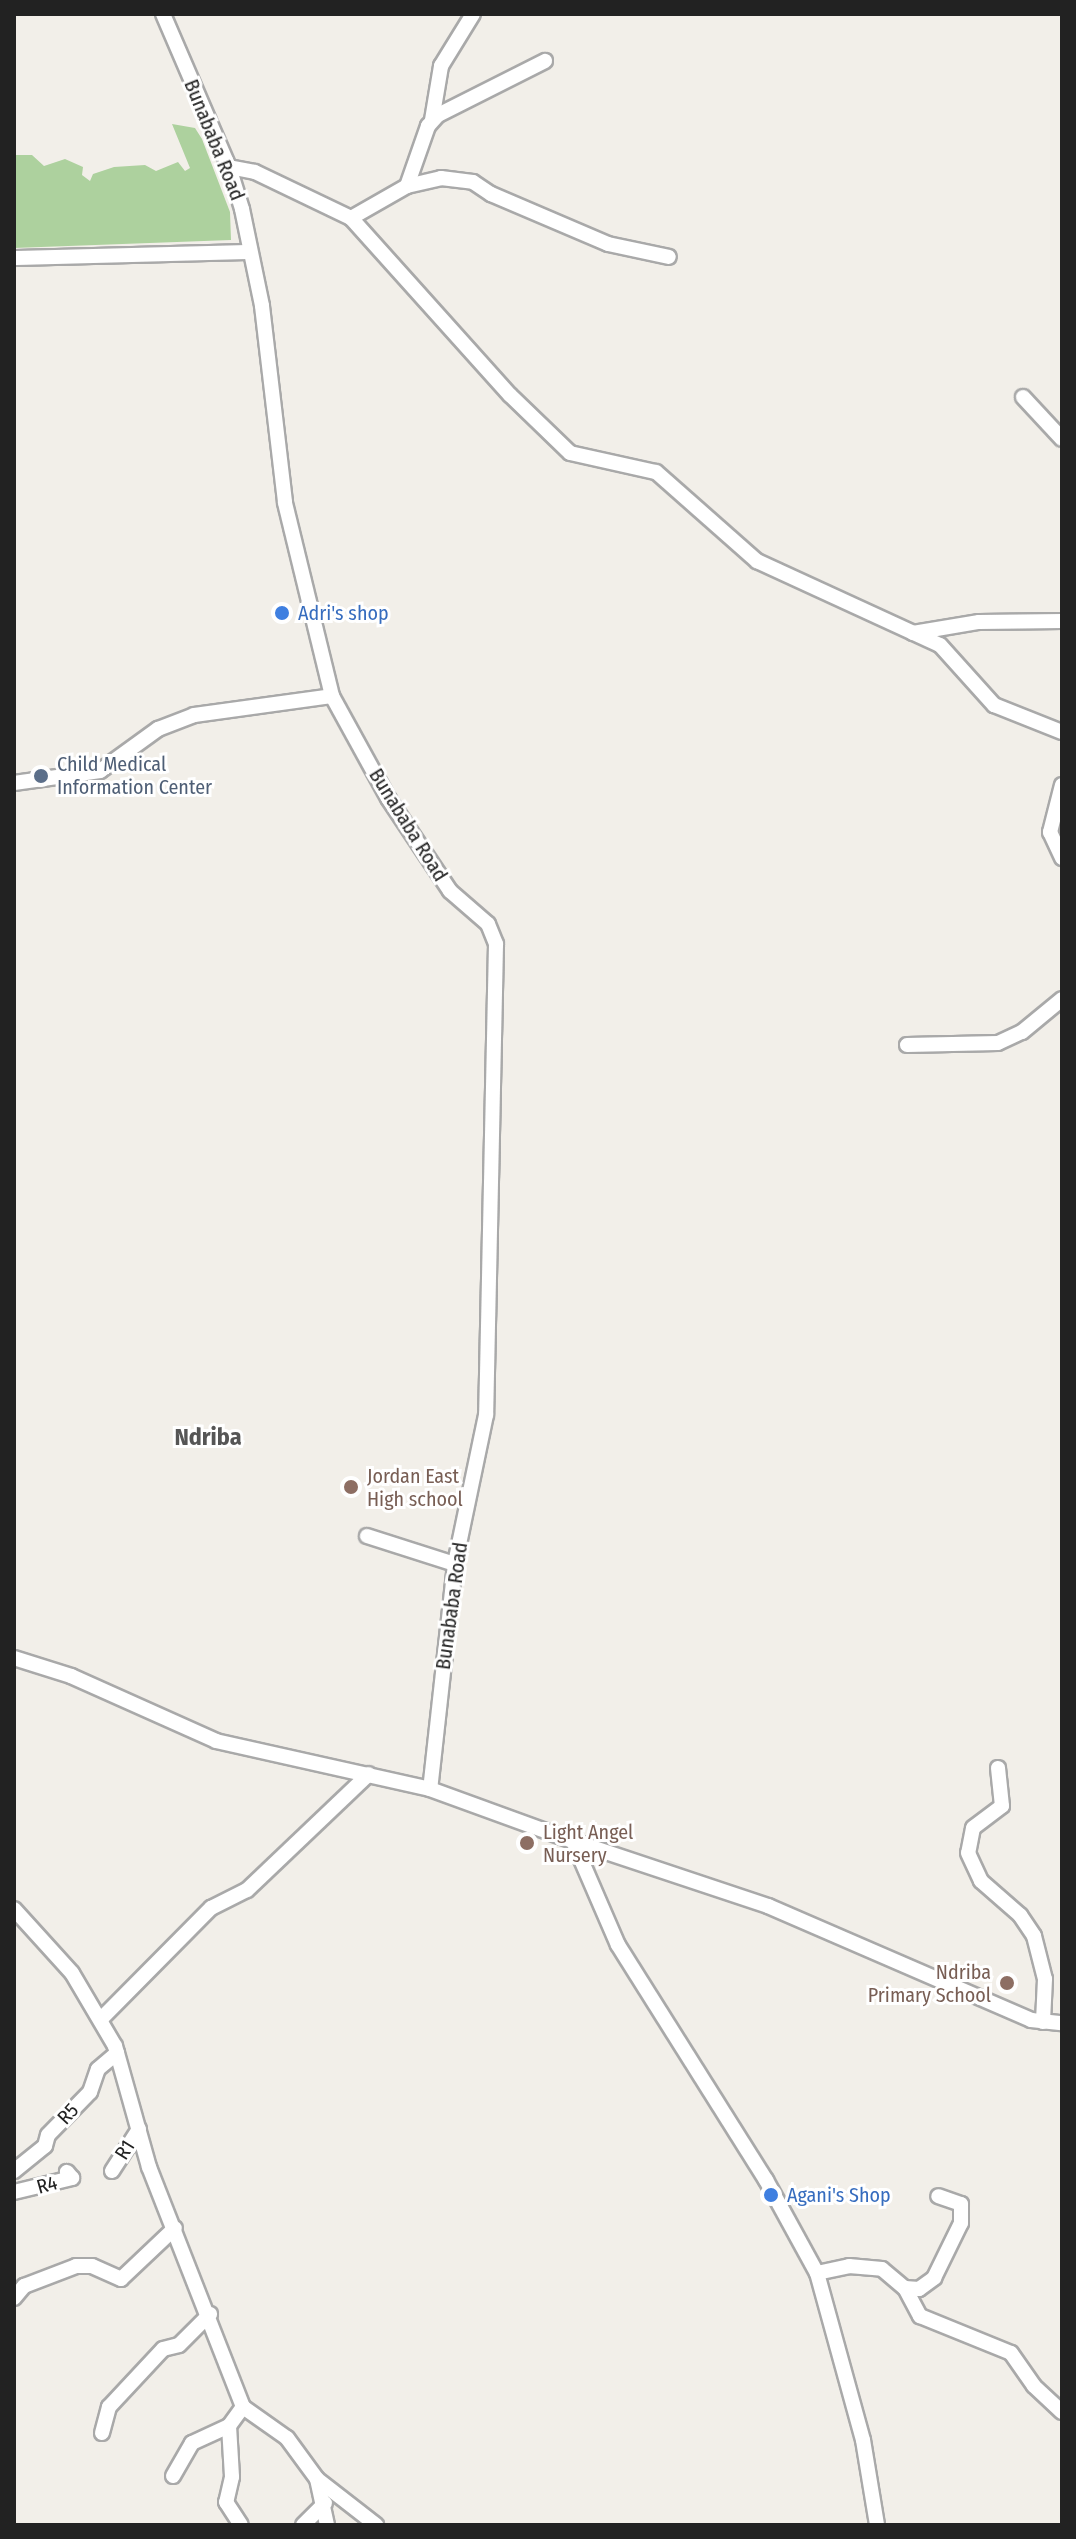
<!DOCTYPE html>
<style>
body{margin:0}
#map{position:relative;width:1076px;height:2539px;overflow:hidden;background:#f2efe9;font-family:"Fira Sans Condensed",sans-serif}
div>[style]{position:absolute}
.forest>*{inset:0;background:#add19e}
.roads{filter:drop-shadow(2px 0 #a9a9a9) drop-shadow(-2px 0 #a9a9a9) drop-shadow(0 2px #a9a9a9) drop-shadow(0 -2px #a9a9a9)}
.minor>*{height:14px;margin:-7px;padding:0 7px;transform-origin:7px;border-radius:7px;background:#fff}
.dots>*{width:22px;height:22px;translate:-50% -50%;box-sizing:border-box;border:4px solid #fff;border-radius:50%}
span{translate:-50% -50%;white-space:nowrap;text-align:center;line-height:1.15;-webkit-text-stroke:6px #fff;paint-order:stroke}
.street-label{font-size:20px;color:#222}
.shop-label{font-size:20px;color:#366cbe}
.left{translate:0 -50%;text-align:left}
.service-label{font-size:20px;color:#4e5e75}
.education-label{font-size:20px;color:#785e54}
.right{translate:-100% -50%;text-align:right}
.quarter-label{font-size:24px;color:#555;font-weight:700}
.frame{position:absolute;inset:0;border:16px solid #222;pointer-events:none}
</style>
<div id="map">
<div class="forest">
<i style="clip-path:polygon(172px 124px,195px 128px,202px 139px,230px 212px,231px 240px,14px 248px,14px 155px,32px 155px,44px 166px,65px 159px,83px 167px,82px 175px,90px 181px,93px 174px,114px 167px,145px 165px,156px 171px,178px 162px,185px 171px,190px 168px)"></i>
</div>
<div class="roads">
<div class="minor">
<i style="left:163px;top:14px;width:167px;rotate:66.7deg"></i>
<i style="left:229px;top:167px;width:44px;rotate:72.8deg"></i>
<i style="left:242px;top:209px;width:99px;rotate:78.3deg"></i>
<i style="left:262px;top:306px;width:198px;rotate:83.3deg"></i>
<i style="left:285px;top:503px;width:199px;rotate:76.3deg"></i>
<i style="left:332px;top:696px;width:116px;rotate:61.2deg"></i>
<i style="left:388px;top:798px;width:112px;rotate:56.3deg"></i>
<i style="left:450px;top:891px;width:50px;rotate:41deg"></i>
<i style="left:488px;top:924px;width:22px;rotate:68deg"></i>
<i style="left:496px;top:944px;width:471px;rotate:91.2deg"></i>
<i style="left:486px;top:1415px;width:152px;rotate:101.8deg"></i>
<i style="left:455px;top:1564px;width:226px;rotate:96.3deg"></i>
<i style="left:432px;top:120px;width:55px;rotate:-80.5deg"></i>
<i style="left:441px;top:66px;width:61px;rotate:-58.4deg"></i>
<i style="left:229px;top:167px;width:26px;rotate:11deg"></i>
<i style="left:255px;top:172px;width:106px;rotate:25.6deg"></i>
<i style="left:351px;top:218px;width:238px;rotate:48.1deg"></i>
<i style="left:510px;top:395px;width:83px;rotate:44deg"></i>
<i style="left:570px;top:453px;width:88px;rotate:12.5deg"></i>
<i style="left:656px;top:472px;width:135px;rotate:41.4deg"></i>
<i style="left:757px;top:561px;width:201px;rotate:24.7deg"></i>
<i style="left:940px;top:645px;width:81px;rotate:48deg"></i>
<i style="left:994px;top:705px;width:73px;rotate:21.7deg"></i>
<i style="left:407px;top:186px;width:64px;rotate:-70.7deg"></i>
<i style="left:428px;top:126px;width:15px;rotate:-48deg"></i>
<i style="left:438px;top:115px;width:120px;rotate:-26.8deg"></i>
<i style="left:351px;top:218px;width:64px;rotate:-29.7deg"></i>
<i style="left:407px;top:186px;width:35px;rotate:-13deg"></i>
<i style="left:441px;top:178px;width:32px;rotate:7deg"></i>
<i style="left:473px;top:182px;width:22px;rotate:34deg"></i>
<i style="left:491px;top:194px;width:127px;rotate:23.1deg"></i>
<i style="left:608px;top:244px;width:62px;rotate:12deg"></i>
<i style="left:14px;top:258px;width:236px;rotate:-1.5deg"></i>
<i style="left:1023px;top:397px;width:57px;rotate:47.1deg"></i>
<i style="left:913px;top:633px;width:67px;rotate:-9.5deg"></i>
<i style="left:979px;top:622px;width:83px;rotate:-0.7deg"></i>
<i style="left:14px;top:783px;width:87px;rotate:-7.9deg"></i>
<i style="left:100px;top:771px;width:72px;rotate:-35.9deg"></i>
<i style="left:158px;top:729px;width:39px;rotate:-21deg"></i>
<i style="left:194px;top:715px;width:139px;rotate:-7.8deg"></i>
<i style="left:1062px;top:785px;width:49px;rotate:104.3deg"></i>
<i style="left:1050px;top:832px;width:29px;rotate:65deg"></i>
<i style="left:907px;top:1045px;width:91px;rotate:-1.3deg"></i>
<i style="left:998px;top:1043px;width:26px;rotate:-25deg"></i>
<i style="left:1022px;top:1032px;width:52px;rotate:-39.5deg"></i>
<i style="left:367px;top:1536px;width:92px;rotate:17.7deg"></i>
<i style="left:14px;top:1658px;width:60px;rotate:17.5deg"></i>
<i style="left:71px;top:1676px;width:159px;rotate:24.1deg"></i>
<i style="left:216px;top:1741px;width:219px;rotate:12.6deg"></i>
<i style="left:430px;top:1789px;width:152px;rotate:20deg"></i>
<i style="left:573px;top:1841px;width:113px;rotate:66.6deg"></i>
<i style="left:618px;top:1945px;width:278px;rotate:57.8deg"></i>
<i style="left:766px;top:2180px;width:106px;rotate:61.3deg"></i>
<i style="left:817px;top:2273px;width:173px;rotate:74.6deg"></i>
<i style="left:863px;top:2440px;width:86px;rotate:80.6deg"></i>
<i style="left:998px;top:1768px;width:38px;rotate:84deg"></i>
<i style="left:1002px;top:1806px;width:36px;rotate:143deg"></i>
<i style="left:973px;top:1828px;width:25px;rotate:101deg"></i>
<i style="left:968px;top:1853px;width:31px;rotate:65deg"></i>
<i style="left:981px;top:1881px;width:52px;rotate:41.1deg"></i>
<i style="left:1020px;top:1915px;width:25px;rotate:56deg"></i>
<i style="left:1034px;top:1936px;width:44px;rotate:75.7deg"></i>
<i style="left:1045px;top:1979px;width:43px;rotate:92.7deg"></i>
<i style="left:573px;top:1841px;width:206px;rotate:18.4deg"></i>
<i style="left:768px;top:1906px;width:287px;rotate:23.4deg"></i>
<i style="left:1031px;top:2020px;width:31px;rotate:6deg"></i>
<i style="left:14px;top:1909px;width:86px;rotate:47.8deg"></i>
<i style="left:72px;top:1973px;width:85px;rotate:59.5deg"></i>
<i style="left:115px;top:2046px;width:126px;rotate:74.3deg"></i>
<i style="left:149px;top:2167px;width:258px;rotate:68.6deg"></i>
<i style="left:243px;top:2407px;width:54px;rotate:35.2deg"></i>
<i style="left:287px;top:2438px;width:51px;rotate:53.8deg"></i>
<i style="left:317px;top:2479px;width:75px;rotate:37.9deg"></i>
<i style="left:102px;top:2018px;width:155px;rotate:-45.3deg"></i>
<i style="left:211px;top:1908px;width:40px;rotate:-26.6deg"></i>
<i style="left:247px;top:1890px;width:168px;rotate:-43.6deg"></i>
<i style="left:14px;top:2171px;width:40px;rotate:-39deg"></i>
<i style="left:45px;top:2146px;width:11px;rotate:-75deg"></i>
<i style="left:48px;top:2135px;width:60px;rotate:-45.7deg"></i>
<i style="left:90px;top:2092px;width:24px;rotate:-71deg"></i>
<i style="left:98px;top:2069px;width:25px;rotate:-40deg"></i>
<i style="left:112px;top:2171px;width:50px;rotate:-57.3deg"></i>
<i style="left:14px;top:2192px;width:60px;rotate:-13.6deg"></i>
<i style="left:72px;top:2178px;width:8px;rotate:-130deg"></i>
<i style="left:817px;top:2273px;width:33px;rotate:-12deg"></i>
<i style="left:849px;top:2266px;width:33px;rotate:5deg"></i>
<i style="left:882px;top:2269px;width:30px;rotate:40deg"></i>
<i style="left:905px;top:2288px;width:32px;rotate:62deg"></i>
<i style="left:920px;top:2316px;width:98px;rotate:22.1deg"></i>
<i style="left:1011px;top:2353px;width:40px;rotate:55.1deg"></i>
<i style="left:1034px;top:2386px;width:38px;rotate:43deg"></i>
<i style="left:905px;top:2288px;width:14px;rotate:4deg"></i>
<i style="left:919px;top:2289px;width:19px;rotate:-36deg"></i>
<i style="left:934px;top:2278px;width:61px;rotate:-63.9deg"></i>
<i style="left:961px;top:2223px;width:19px;rotate:-90deg"></i>
<i style="left:961px;top:2204px;width:24px;rotate:-161deg"></i>
<i style="left:14px;top:2298px;width:16px;rotate:-50deg"></i>
<i style="left:24px;top:2286px;width:56px;rotate:-21deg"></i>
<i style="left:76px;top:2266px;width:16px"></i>
<i style="left:92px;top:2266px;width:32px;rotate:24deg"></i>
<i style="left:121px;top:2279px;width:74px;rotate:-43.4deg"></i>
<i style="left:229px;top:2426px;width:51px;rotate:86.6deg"></i>
<i style="left:232px;top:2477px;width:26px;rotate:103deg"></i>
<i style="left:226px;top:2502px;width:27px;rotate:57deg"></i>
<i style="left:102px;top:2433px;width:27px;rotate:-75deg"></i>
<i style="left:109px;top:2407px;width:79px;rotate:-47deg"></i>
<i style="left:163px;top:2349px;width:16px;rotate:-14deg"></i>
<i style="left:179px;top:2345px;width:44px;rotate:-45deg"></i>
<i style="left:173px;top:2476px;width:38px;rotate:-60deg"></i>
<i style="left:192px;top:2443px;width:41px;rotate:-24.7deg"></i>
<i style="left:229px;top:2426px;width:24px;rotate:-54deg"></i>
<i style="left:317px;top:2479px;width:47px;rotate:77.7deg"></i>
<i style="left:303px;top:2525px;width:31px;rotate:-45deg"></i>
</div>
</div>
<div class="dots">
<i style="left:282px;top:613px;background:#3f7fe0"></i>
<i style="left:41px;top:776px;background:#5c6f8a"></i>
<i style="left:351px;top:1487px;background:#8d6e63"></i>
<i style="left:527px;top:1843px;background:#8d6e63"></i>
<i style="left:1007px;top:1983px;background:#8d6e63"></i>
<i style="left:771px;top:2195px;background:#3f7fe0"></i>
</div>
<div class="street-label">
<span style="left:214px;top:140px;rotate:68deg">Bunababa Road</span>
<span style="left:408px;top:825px;rotate:58deg">Bunababa Road</span>
<span style="left:452px;top:1606px;rotate:-82deg">Bunababa Road</span>
<span style="left:68px;top:2114px;rotate:-47deg">R5</span>
<span style="left:125px;top:2150px;rotate:-58deg">R1</span>
<span style="left:47px;top:2185px;rotate:-16deg">R4</span>
</div>
<div class="shop-label">
<span class="left" style="left:298px;top:613px">Adri's shop</span>
<span class="left" style="left:787px;top:2195px">Agani's Shop</span>
</div>
<div class="service-label">
<span class="left" style="left:57px;top:776px">Child Medical<br>Information Center</span>
</div>
<div class="education-label">
<span class="left" style="left:367px;top:1488px">Jordan East<br>High school</span>
<span class="left" style="left:543px;top:1844px">Light Angel<br>Nursery</span>
<span class="right" style="left:991px;top:1984px">Ndriba<br>Primary School</span>
</div>
<div class="quarter-label">
<span style="left:208px;top:1438px">Ndriba</span>
</div>
<div class="frame"></div>
</div>
